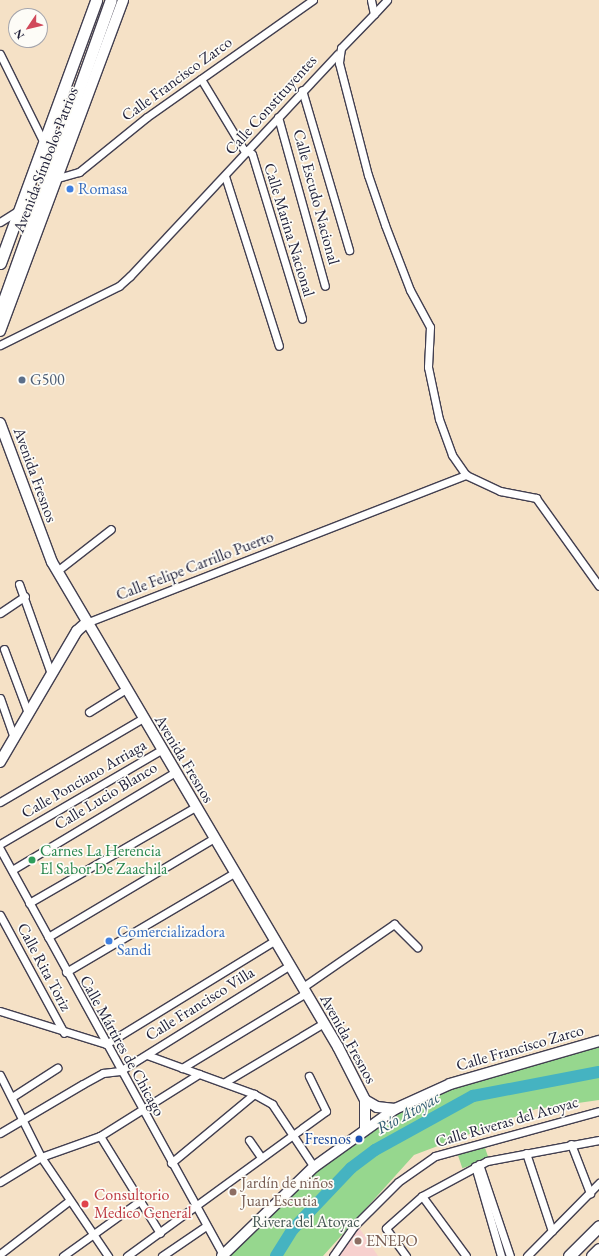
<!DOCTYPE html>
<meta charset="utf-8">
<style>
body{margin:0}
#map{position:relative;width:599px;height:1256px;overflow:hidden;background:#f5e1c6;font-family:"EB Garamond",serif}
div>[style]{position:absolute}
.built>*{inset:0;background:#f7d0ce}
.green>*{inset:0;background:#96d78e;transform-origin:0 0}
.river>*{height:12px;margin:-6px;padding:0 6px;transform-origin:6px;border-radius:6px;background:#45b3c1}
.roads{filter:drop-shadow(1px 0 #423f50) drop-shadow(-1px 0 #423f50) drop-shadow(0 1px #423f50) drop-shadow(0 -1px #423f50)}
.street>*{height:7px;margin:-3.5px;padding:0 3.5px;transform-origin:3.5px;border-radius:3.5px;background:#fff}
.secondary>*{height:10px;margin:-5px;padding:0 5px;transform-origin:5px;border-radius:5px;background:#fff}
.primary>*{height:11px;margin:-5.5px;padding:0 5.5px;transform-origin:5.5px;border-radius:5.5px;background:#fff}
.dots>*{width:11px;height:11px;translate:-50% -50%;box-sizing:border-box;border:2px solid #fdfcf7;border-radius:50%}
span{translate:-50% -50%;white-space:nowrap;text-align:center;line-height:1.15;-webkit-text-stroke:3.5px #fdfcf7;paint-order:stroke}
.street-label{font-size:16px;color:#22223b}
.shop-label{font-size:16px;color:#366cbe}
.left{translate:0 -50%;text-align:left}
.service-label{font-size:16px;color:#4e5e75}
.leisure-label{font-size:16px;color:#27864d}
.transit-label{font-size:16px;color:#164399}
.right{translate:-100% -50%;text-align:right}
.education-label{font-size:16px;color:#785e54}
.health-label{font-size:16px;color:#be3a42}
.park-label{font-size:16px;color:#455854}
.water-label{font-size:17px;color:#305c71;font-style:italic}
.north{position:absolute;left:8px;top:8px;width:40px;height:40px;box-sizing:border-box;background:#fdfcf7;border:1px solid #a5a5ac;border-radius:50%;rotate:235deg;font-size:11px;font-weight:700;line-height:16px;text-align:center;color:#22223b}
.north::after{content:'';display:block;margin:auto;width:14px;height:18px;background:#d1495b;clip-path:polygon(50% 0,100% 100%,50% 72%,0 100%)}
</style>
<div id="map">
<div class="built">
<i style="clip-path:polygon(358px 1226px,378px 1256px,337px 1256px)"></i>
</div>
<div class="green">
<i style="clip-path:polygon(599px 1040px,599px 1100px,536px 1109px,414px 1155px,323px 1256px,222px 1256px,274px 1204px,365px 1128px,450px 1084px)"></i>
<i style="left:483px;top:1142px;width:18px;height:28px;rotate:71deg"></i>
</div>
<div class="river">
<i style="left:276px;top:1256px;width:32px;rotate:-58deg"></i>
<i style="left:293px;top:1229px;width:84px;rotate:-46.4deg"></i>
<i style="left:351px;top:1168px;width:30px;rotate:-37deg"></i>
<i style="left:375px;top:1150px;width:112px;rotate:-28.9deg"></i>
<i style="left:473px;top:1096px;width:128px;rotate:-10.8deg"></i>
</div>
<div class="roads">
<div class="street">
<i style="left:371px;top:0;width:14px;rotate:78deg"></i>
<i style="left:374px;top:14px;width:47px;rotate:134.1deg"></i>
<i style="left:341px;top:48px;width:15px;rotate:98deg"></i>
<i style="left:339px;top:63px;width:116px;rotate:75.5deg"></i>
<i style="left:368px;top:175px;width:53px;rotate:71.2deg"></i>
<i style="left:385px;top:225px;width:70px;rotate:69deg"></i>
<i style="left:410px;top:290px;width:42px;rotate:61.6deg"></i>
<i style="left:430px;top:327px;width:40px;rotate:92.9deg"></i>
<i style="left:428px;top:367px;width:53px;rotate:78.1deg"></i>
<i style="left:439px;top:419px;width:38px;rotate:70deg"></i>
<i style="left:452px;top:455px;width:24px;rotate:55deg"></i>
<i style="left:466px;top:475px;width:38px;rotate:25deg"></i>
<i style="left:500px;top:491px;width:37px;rotate:11deg"></i>
<i style="left:536px;top:498px;width:108px;rotate:54.4deg"></i>
<i style="left:374px;top:14px;width:19px;rotate:-47deg"></i>
<i style="left:0;top:54px;width:99px;rotate:63.7deg"></i>
<i style="left:201px;top:79px;width:85px;rotate:58.9deg"></i>
<i style="left:302px;top:90px;width:167px;rotate:73.6deg"></i>
<i style="left:278px;top:117px;width:175px;rotate:74.5deg"></i>
<i style="left:247px;top:150px;width:6px;rotate:39deg"></i>
<i style="left:252px;top:154px;width:172px;rotate:73.1deg"></i>
<i style="left:225px;top:176px;width:178px;rotate:72.4deg"></i>
<i style="left:58px;top:178px;width:22px;rotate:-16deg"></i>
<i style="left:79px;top:172px;width:87px;rotate:-39deg"></i>
<i style="left:147px;top:117px;width:203px;rotate:-35.2deg"></i>
<i style="left:0;top:222px;width:22px;rotate:-32deg"></i>
<i style="left:0;top:345px;width:133px;rotate:-26.4deg"></i>
<i style="left:119px;top:286px;width:15px;rotate:-42deg"></i>
<i style="left:130px;top:276px;width:304px;rotate:-46.9deg"></i>
<i style="left:57px;top:571px;width:68px;rotate:-37.9deg"></i>
<i style="left:19px;top:584px;width:96px;rotate:70.4deg"></i>
<i style="left:0;top:613px;width:30px;rotate:-34deg"></i>
<i style="left:86px;top:623px;width:408px;rotate:-21.3deg"></i>
<i style="left:4px;top:649px;width:68px;rotate:69.4deg"></i>
<i style="left:0;top:698px;width:42px;rotate:70.7deg"></i>
<i style="left:89px;top:712px;width:44px;rotate:-31.9deg"></i>
<i style="left:0;top:802px;width:166px;rotate:-30.4deg"></i>
<i style="left:0;top:844px;width:186px;rotate:-30.3deg"></i>
<i style="left:0;top:849px;width:463px;rotate:61.2deg"></i>
<i style="left:12px;top:870px;width:190px;rotate:-31deg"></i>
<i style="left:29px;top:903px;width:192px;rotate:-30deg"></i>
<i style="left:0;top:915px;width:134px;rotate:61.5deg"></i>
<i style="left:48px;top:937px;width:193px;rotate:-30.8deg"></i>
<i style="left:66px;top:972px;width:195px;rotate:-30.5deg"></i>
<i style="left:303px;top:987px;width:111px;rotate:-34.7deg"></i>
<i style="left:394px;top:924px;width:33px;rotate:45deg"></i>
<i style="left:0;top:1011px;width:111px;rotate:17.3deg"></i>
<i style="left:106px;top:1044px;width:197px;rotate:-31.5deg"></i>
<i style="left:147px;top:1055px;width:114px;rotate:20deg"></i>
<i style="left:254px;top:1094px;width:21px;rotate:29deg"></i>
<i style="left:272px;top:1104px;width:76px;rotate:56.3deg"></i>
<i style="left:182px;top:1068px;width:145px;rotate:-31.2deg"></i>
<i style="left:0;top:1075px;width:92px;rotate:63.4deg"></i>
<i style="left:41px;top:1157px;width:120px;rotate:55.9deg"></i>
<i style="left:225px;top:1082px;width:115px;rotate:-30.8deg"></i>
<i style="left:12px;top:1097px;width:54px;rotate:-32.8deg"></i>
<i style="left:0;top:1133px;width:96px;rotate:-30.6deg"></i>
<i style="left:83px;top:1084px;width:23px;rotate:-29deg"></i>
<i style="left:103px;top:1073px;width:17px;rotate:-7deg"></i>
<i style="left:120px;top:1071px;width:199px;rotate:-31.9deg"></i>
<i style="left:100px;top:1136px;width:114px;rotate:58.3deg"></i>
<i style="left:249px;top:1140px;width:21px;rotate:55deg"></i>
<i style="left:571px;top:1144px;width:53px;rotate:68.8deg"></i>
<i style="left:526px;top:1153px;width:82px;rotate:71.6deg"></i>
<i style="left:171px;top:1163px;width:108px;rotate:-39.7deg"></i>
<i style="left:479px;top:1164px;width:97px;rotate:71.4deg"></i>
<i style="left:475px;top:1166px;width:94px;rotate:73.9deg"></i>
<i style="left:0;top:1182px;width:48px;rotate:-31.4deg"></i>
<i style="left:41px;top:1157px;width:63px;rotate:-19.6deg"></i>
<i style="left:100px;top:1136px;width:117px;rotate:-32.1deg"></i>
<i style="left:422px;top:1196px;width:74px;rotate:53.7deg"></i>
<i style="left:0;top:1254px;width:88px;rotate:-37.6deg"></i>
<i style="left:63px;top:1256px;width:96px;rotate:-35.7deg"></i>
<i style="left:127px;top:1256px;width:246px;rotate:-36.1deg"></i>
<i style="left:326px;top:1111px;width:39px;rotate:-116deg"></i>
<i style="left:162px;top:1256px;width:53px;rotate:-34.3deg"></i>
<i style="left:333px;top:1256px;width:37px;rotate:-55deg"></i>
<i style="left:354px;top:1226px;width:62px;rotate:-45deg"></i>
<i style="left:398px;top:1182px;width:45px;rotate:-35.1deg"></i>
<i style="left:435px;top:1156px;width:170px;rotate:-15.3deg"></i>
<i style="left:406px;top:1256px;width:34px;rotate:-126deg"></i>
<i style="left:386px;top:1228px;width:48px;rotate:-41.6deg"></i>
<i style="left:422px;top:1196px;width:74px;rotate:-28.3deg"></i>
<i style="left:487px;top:1161px;width:114px;rotate:-10.6deg"></i>
<i style="left:527px;top:1256px;width:103px;rotate:-45.4deg"></i>
</div>
<div class="secondary">
<i style="left:0;top:331px;width:353px;rotate:-69.6deg"></i>
<i style="left:0;top:423px;width:148px;rotate:69.5deg"></i>
<i style="left:52px;top:562px;width:563px;rotate:59.47deg"></i>
<i style="left:338px;top:1047px;width:59px;rotate:63deg"></i>
<i style="left:365px;top:1100px;width:28px;rotate:90deg"></i>
<i style="left:0;top:762px;width:152px;rotate:-59.6deg"></i>
<i style="left:77px;top:631px;width:12px;rotate:-42deg"></i>
<i style="left:365px;top:1100px;width:14px;rotate:30deg"></i>
<i style="left:377px;top:1107px;width:18px;rotate:6deg"></i>
<i style="left:222px;top:1256px;width:128px;rotate:-44.1deg"></i>
<i style="left:314px;top:1167px;width:100px;rotate:-35.6deg"></i>
<i style="left:395px;top:1109px;width:60px;rotate:-24.4deg"></i>
<i style="left:450px;top:1084px;width:155px;rotate:-16.1deg"></i>
</div>
<div class="primary">
<i style="left:0;top:263px;width:280px;rotate:-69.9deg"></i>
<i style="left:0;top:311px;width:330px;rotate:-70.4deg"></i>
<i style="left:569px;top:1256px;width:42px;rotate:-45deg"></i>
<i style="left:592px;top:1256px;width:10px;rotate:-45deg"></i>
</div>
</div>
<div class="dots">
<i style="left:70px;top:189px;background:#3f7fe0"></i>
<i style="left:22px;top:380px;background:#5c6f8a"></i>
<i style="left:32px;top:860px;background:#2e9e5b"></i>
<i style="left:109px;top:941px;background:#3f7fe0"></i>
<i style="left:359px;top:1139px;background:#1a4fb4"></i>
<i style="left:233px;top:1192px;background:#8d6e63"></i>
<i style="left:85px;top:1204px;background:#e0444e"></i>
<i style="left:358px;top:1241px;background:#8d6e63"></i>
</div>
<div class="street-label">
<span style="left:177px;top:79px;rotate:-36deg">Calle Francisco Zarco</span>
<span style="left:271px;top:105px;rotate:-48deg">Calle Constituyentes</span>
<span style="left:46px;top:160px;rotate:-69deg">Avenida Símbolos Patrios</span>
<span style="left:316px;top:197px;rotate:75deg">Calle Escudo Nacional</span>
<span style="left:289px;top:230px;rotate:73deg">Calle Marina Nacional</span>
<span style="left:35px;top:475px;rotate:70deg">Avenida Fresnos</span>
<span style="left:195px;top:566px;rotate:-21deg">Calle Felipe Carrillo Puerto</span>
<span style="left:184px;top:759px;rotate:59deg">Avenida Fresnos</span>
<span style="left:84px;top:779px;rotate:-30deg">Calle Ponciano Arriaga</span>
<span style="left:106px;top:796px;rotate:-31deg">Calle Lucio Blanco</span>
<span style="left:44px;top:967px;rotate:62deg">Calle Rita Toriz</span>
<span style="left:200px;top:1004px;rotate:-32deg">Calle Francisco Villa</span>
<span style="left:348px;top:1039px;rotate:61deg">Avenida Fresnos</span>
<span style="left:122px;top:1046px;rotate:61deg">Calle Mártires de Chicago</span>
<span style="left:520px;top:1048px;rotate:-16deg">Calle Francisco Zarco</span>
<span style="left:507px;top:1122px;rotate:-16deg">Calle Riveras del Atoyac</span>
</div>
<div class="shop-label">
<span class="left" style="left:78px;top:189px">Romasa</span>
<span class="left" style="left:117px;top:941px">Comercializadora<br>Sandi</span>
</div>
<div class="service-label">
<span class="left" style="left:30px;top:380px">G500</span>
</div>
<div class="leisure-label">
<span class="left" style="left:40px;top:860px">Carnes La Herencia<br>El Sabor De Zaachila</span>
</div>
<div class="transit-label">
<span class="right" style="left:351px;top:1139px">Fresnos</span>
</div>
<div class="education-label">
<span class="left" style="left:241px;top:1192px">Jardín de niños<br>Juan Escutia</span>
<span class="left" style="left:366px;top:1241px">ENEPO</span>
</div>
<div class="health-label">
<span class="left" style="left:94px;top:1204px">Consultorio<br>Medico General</span>
</div>
<div class="park-label">
<span style="left:306px;top:1222px">Rivera del Atoyac</span>
</div>
<div class="water-label">
<span style="left:408px;top:1113px;rotate:-29deg">Río Atoyac</span>
</div>
<div class="north">N</div>
</div>
